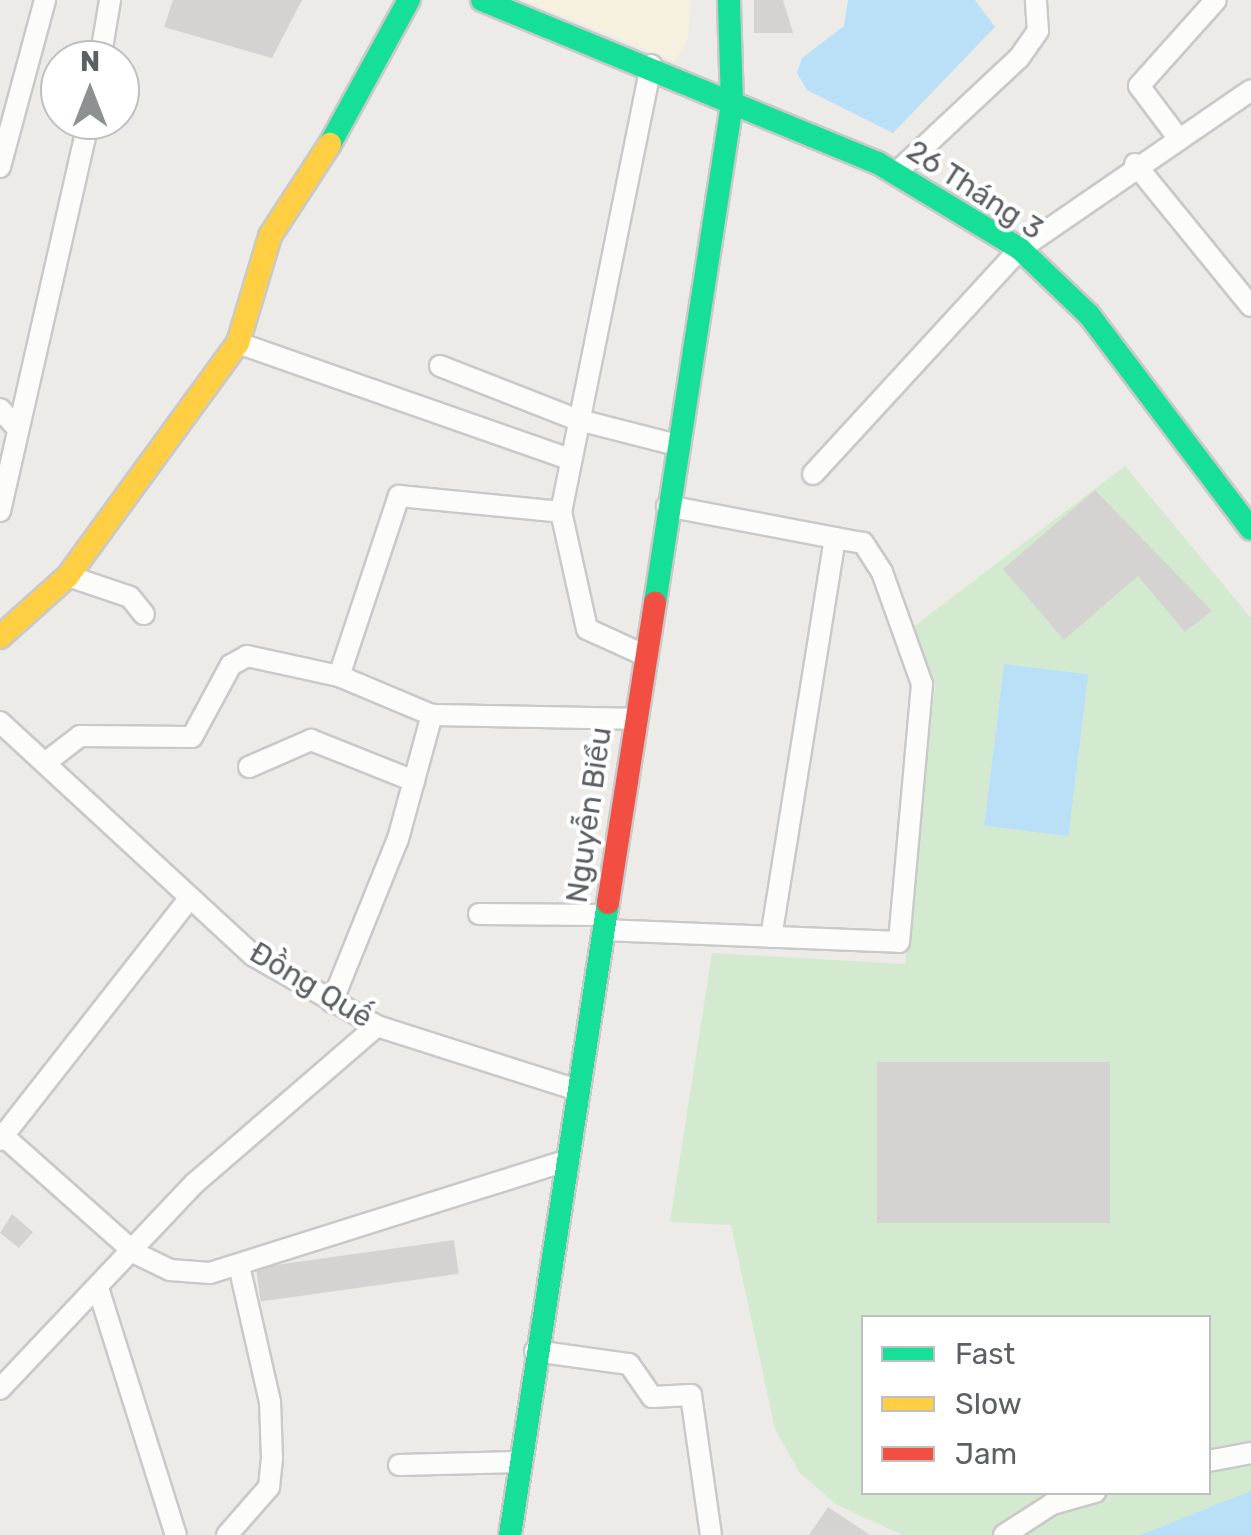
<!DOCTYPE html>
<meta charset="utf-8">
<style>
body{margin:0}
#map{position:relative;width:1251px;height:1535px;overflow:hidden;background:#ecebe7;font-family:Rubik,sans-serif}
div>[style]{position:absolute}
.commercial>*{inset:0;background:#f6f0df}
.green>*{inset:0;background:#d4ead0}
.water>*{inset:0;background:#bae0f8;transform-origin:0 0}
.building>*{inset:0;background:#d4d3d1;transform-origin:0 0}
.roads{filter:drop-shadow(2px 0 #c9c9c9) drop-shadow(-2px 0 #c9c9c9) drop-shadow(0 2px #c9c9c9) drop-shadow(0 -2px #c9c9c9)}
.street>*{height:20px;margin:-10px;padding:0 10px;transform-origin:10px;border-radius:10px;background:#fcfcfb}
.fast>*{height:22px;margin:-11px;padding:0 11px;transform-origin:11px;border-radius:11px;background:#16e098}
.slow>*{height:22px;margin:-11px;padding:0 11px;transform-origin:11px;border-radius:11px;background:#ffcf43}
.jam>*{height:22px;margin:-11px;padding:0 11px;transform-origin:11px;border-radius:11px;background:#f24e42}
span{translate:-50% -50%;white-space:nowrap;text-align:center;line-height:1.15;-webkit-text-stroke:8px #fff;paint-order:stroke}
.street-label{font-size:30px;color:#5c6065}
.legend{position:absolute;left:861px;top:1315px;width:350px;height:180px;box-sizing:border-box;background:#fff;border:2px solid #bebfc1;margin:0;padding:12px 18px;list-style:none;font-size:30px;color:#5c6065}
.legend li{display:flex;align-items:center;gap:20px;height:50px}
.legend b{width:50px;border:2px solid #bebfc1}
.north{position:absolute;left:40px;top:40px;width:100px;height:100px;box-sizing:border-box;background:#fff;border:2px solid #bebfc1;border-radius:50%;rotate:0deg;font-size:28px;font-weight:700;line-height:40px;text-align:center;color:#5c6065}
.north::after{content:'';display:block;margin:auto;width:35px;height:45px;background:#8e9192;clip-path:polygon(50% 0,100% 100%,50% 72%,0 100%)}
</style>
<div id="map">
<div class="commercial">
<i style="clip-path:polygon(523px 0,691px 0,688px 38px,675px 62px)"></i>
</div>
<div class="green">
<i style="clip-path:polygon(evenodd,1125px 466px,1251px 618px,1251px 1535px,903px 1535px,837px 1505px,799px 1472px,775px 1429px,731px 1225px,670px 1222px,712px 953px,905px 964px,935px 686px,913px 627px,1125px 466px,864px 1318px,1208px 1318px,1208px 1492px,864px 1492px,864px 1318px)"></i>
</div>
<div class="water">
<i style="clip-path:polygon(848px 0,975px 0,995px 27px,893px 133px,807px 90px,797px 73px,802px 58px,844px 26px)"></i>
<i style="left:1004px;top:664px;width:85px;height:163px;rotate:7deg"></i>
<i style="clip-path:polygon(1251px 1491px,1251px 1535px,1140px 1535px)"></i>
</div>
<div class="building">
<i style="clip-path:polygon(173px 0,302px 0,272px 58px,164px 27px)"></i>
<i style="clip-path:polygon(754px 0,783px 0,793px 33px,754px 33px)"></i>
<i style="clip-path:polygon(1095px 490px,1212px 611px,1185px 632px,1138px 576px,1064px 640px,1003px 569px)"></i>
<i style="left:877px;top:1062px;width:233px;height:161px"></i>
<i style="clip-path:polygon(12px 1214px,33px 1232px,19px 1248px,0 1233px)"></i>
<i style="left:454px;top:1240px;width:34px;height:200px;rotate:82deg"></i>
<i style="clip-path:polygon(828px 1507px,870px 1535px,809px 1535px)"></i>
</div>
<div class="roads">
<div class="street">
<i style="left:100px;top:60px;width:61px;rotate:-80.5deg"></i>
<i style="left:1179px;top:139px;width:66px;rotate:-127deg"></i>
<i style="left:1139px;top:86px;width:115px;rotate:-48.2deg"></i>
<i style="left:1135px;top:164px;width:183px;rotate:50.8deg"></i>
<i style="left:0;top:167px;width:173px;rotate:-74.9deg"></i>
<i style="left:897px;top:172px;width:167px;rotate:-43.1deg"></i>
<i style="left:1019px;top:58px;width:33px;rotate:-55deg"></i>
<i style="left:1038px;top:31px;width:31px;rotate:-94deg"></i>
<i style="left:238px;top:343px;width:348px;rotate:19.3deg"></i>
<i style="left:440px;top:366px;width:145px;rotate:21.4deg"></i>
<i style="left:575px;top:419px;width:105px;rotate:14.3deg"></i>
<i style="left:0;top:409px;width:27px;rotate:48deg"></i>
<i style="left:813px;top:474px;width:306px;rotate:-47.4deg"></i>
<i style="left:1020px;top:249px;width:280px;rotate:-34.5deg"></i>
<i style="left:667px;top:506px;width:171px;rotate:10.8deg"></i>
<i style="left:835px;top:538px;width:404px;rotate:99.1deg"></i>
<i style="left:0;top:511px;width:401px;rotate:-77.2deg"></i>
<i style="left:68px;top:576px;width:65px;rotate:18.7deg"></i>
<i style="left:130px;top:597px;width:22px;rotate:51deg"></i>
<i style="left:642px;top:654px;width:60px;rotate:-155.6deg"></i>
<i style="left:587px;top:629px;width:120px;rotate:-102.5deg"></i>
<i style="left:561px;top:512px;width:456px;rotate:-78.6deg"></i>
<i style="left:339px;top:676px;width:190px;rotate:-71.6deg"></i>
<i style="left:399px;top:496px;width:163px;rotate:5.6deg"></i>
<i style="left:0;top:722px;width:345px;rotate:42.7deg"></i>
<i style="left:254px;top:956px;width:142px;rotate:29.6deg"></i>
<i style="left:377px;top:1026px;width:211px;rotate:17.7deg"></i>
<i style="left:45px;top:763px;width:44px;rotate:-37.6deg"></i>
<i style="left:80px;top:736px;width:112px;rotate:0.5deg"></i>
<i style="left:192px;top:737px;width:82px;rotate:-61.6deg"></i>
<i style="left:231px;top:665px;width:18px;rotate:-29deg"></i>
<i style="left:247px;top:656px;width:94px;rotate:12.3deg"></i>
<i style="left:339px;top:676px;width:101px;rotate:22.8deg"></i>
<i style="left:432px;top:715px;width:200px;rotate:1.1deg"></i>
<i style="left:249px;top:767px;width:68px;rotate:-23.5deg"></i>
<i style="left:311px;top:740px;width:111px;rotate:21.7deg"></i>
<i style="left:479px;top:914px;width:126px;rotate:0.5deg"></i>
<i style="left:603px;top:930px;width:296px;rotate:2.3deg"></i>
<i style="left:899px;top:942px;width:259px;rotate:-84.9deg"></i>
<i style="left:922px;top:684px;width:119px;rotate:-109.7deg"></i>
<i style="left:882px;top:572px;width:35px;rotate:-123deg"></i>
<i style="left:863px;top:543px;width:28px;rotate:-170deg"></i>
<i style="left:332px;top:1002px;width:176px;rotate:-68deg"></i>
<i style="left:398px;top:839px;width:129px;rotate:-74.7deg"></i>
<i style="left:0;top:1133px;width:181px;rotate:41.6deg"></i>
<i style="left:135px;top:1253px;width:39px;rotate:26deg"></i>
<i style="left:170px;top:1270px;width:40px;rotate:4.3deg"></i>
<i style="left:210px;top:1273px;width:372px;rotate:-17.5deg"></i>
<i style="left:0;top:1140px;width:308px;rotate:-51.9deg"></i>
<i style="left:98px;top:1288px;width:259px;rotate:72.5deg"></i>
<i style="left:535px;top:1351px;width:95px;rotate:7.9deg"></i>
<i style="left:629px;top:1364px;width:40px;rotate:55.1deg"></i>
<i style="left:652px;top:1397px;width:39px;rotate:-3deg"></i>
<i style="left:691px;top:1395px;width:141px;rotate:81.9deg"></i>
<i style="left:0;top:1389px;width:284px;rotate:-46.6deg"></i>
<i style="left:195px;top:1183px;width:240px;rotate:-40.8deg"></i>
<i style="left:1208px;top:1461px;width:44px;rotate:-10.5deg"></i>
<i style="left:399px;top:1465px;width:120px;rotate:-1.4deg"></i>
<i style="left:227px;top:1535px;width:64px;rotate:-48.8deg"></i>
<i style="left:269px;top:1487px;width:29px;rotate:-84deg"></i>
<i style="left:272px;top:1458px;width:56px;rotate:-92deg"></i>
<i style="left:270px;top:1402px;width:135px;rotate:-102.8deg"></i>
<i style="left:1004px;top:1535px;width:57px;rotate:-32.9deg"></i>
<i style="left:1052px;top:1504px;width:45px;rotate:-15.6deg"></i>
</div>
<div class="fast">
<i style="left:482px;top:0;width:428px;rotate:22.4deg"></i>
<i style="left:878px;top:163px;width:166px;rotate:31.2deg"></i>
<i style="left:1020px;top:249px;width:95px;rotate:43.7deg"></i>
<i style="left:1089px;top:315px;width:268px;rotate:52.9deg"></i>
<i style="left:330px;top:144px;width:164px;rotate:-61.3deg"></i>
<i style="left:655px;top:603px;width:505px;rotate:-81.23deg"></i>
<i style="left:732px;top:104px;width:104px;rotate:-91.7deg"></i>
<i style="left:510px;top:1535px;width:640px;rotate:-81.19deg"></i>
</div>
<div class="slow">
<i style="left:0;top:637px;width:91px;rotate:-41.9deg"></i>
<i style="left:68px;top:576px;width:288px;rotate:-53.9deg"></i>
<i style="left:238px;top:343px;width:112px;rotate:-73.3deg"></i>
<i style="left:270px;top:236px;width:110px;rotate:-56.9deg"></i>
</div>
<div class="jam">
<i style="left:608px;top:903px;width:304px;rotate:-81.1deg"></i>
</div>
</div>
<div class="street-label">
<span style="left:975px;top:190px;rotate:33deg">26 Tháng 3</span>
<span style="left:589px;top:815px;rotate:-82deg">Nguyễn Biểu</span>
<span style="left:311px;top:985px;rotate:31deg">Đồng Quế</span>
</div>
<ul class="legend">
<li><b style="height:12px;background:#16e098"></b>Fast</li>
<li><b style="height:12px;background:#ffcf43"></b>Slow</li>
<li><b style="height:12px;background:#f24e42"></b>Jam</li>
</ul>
<div class="north">N</div>
</div>
